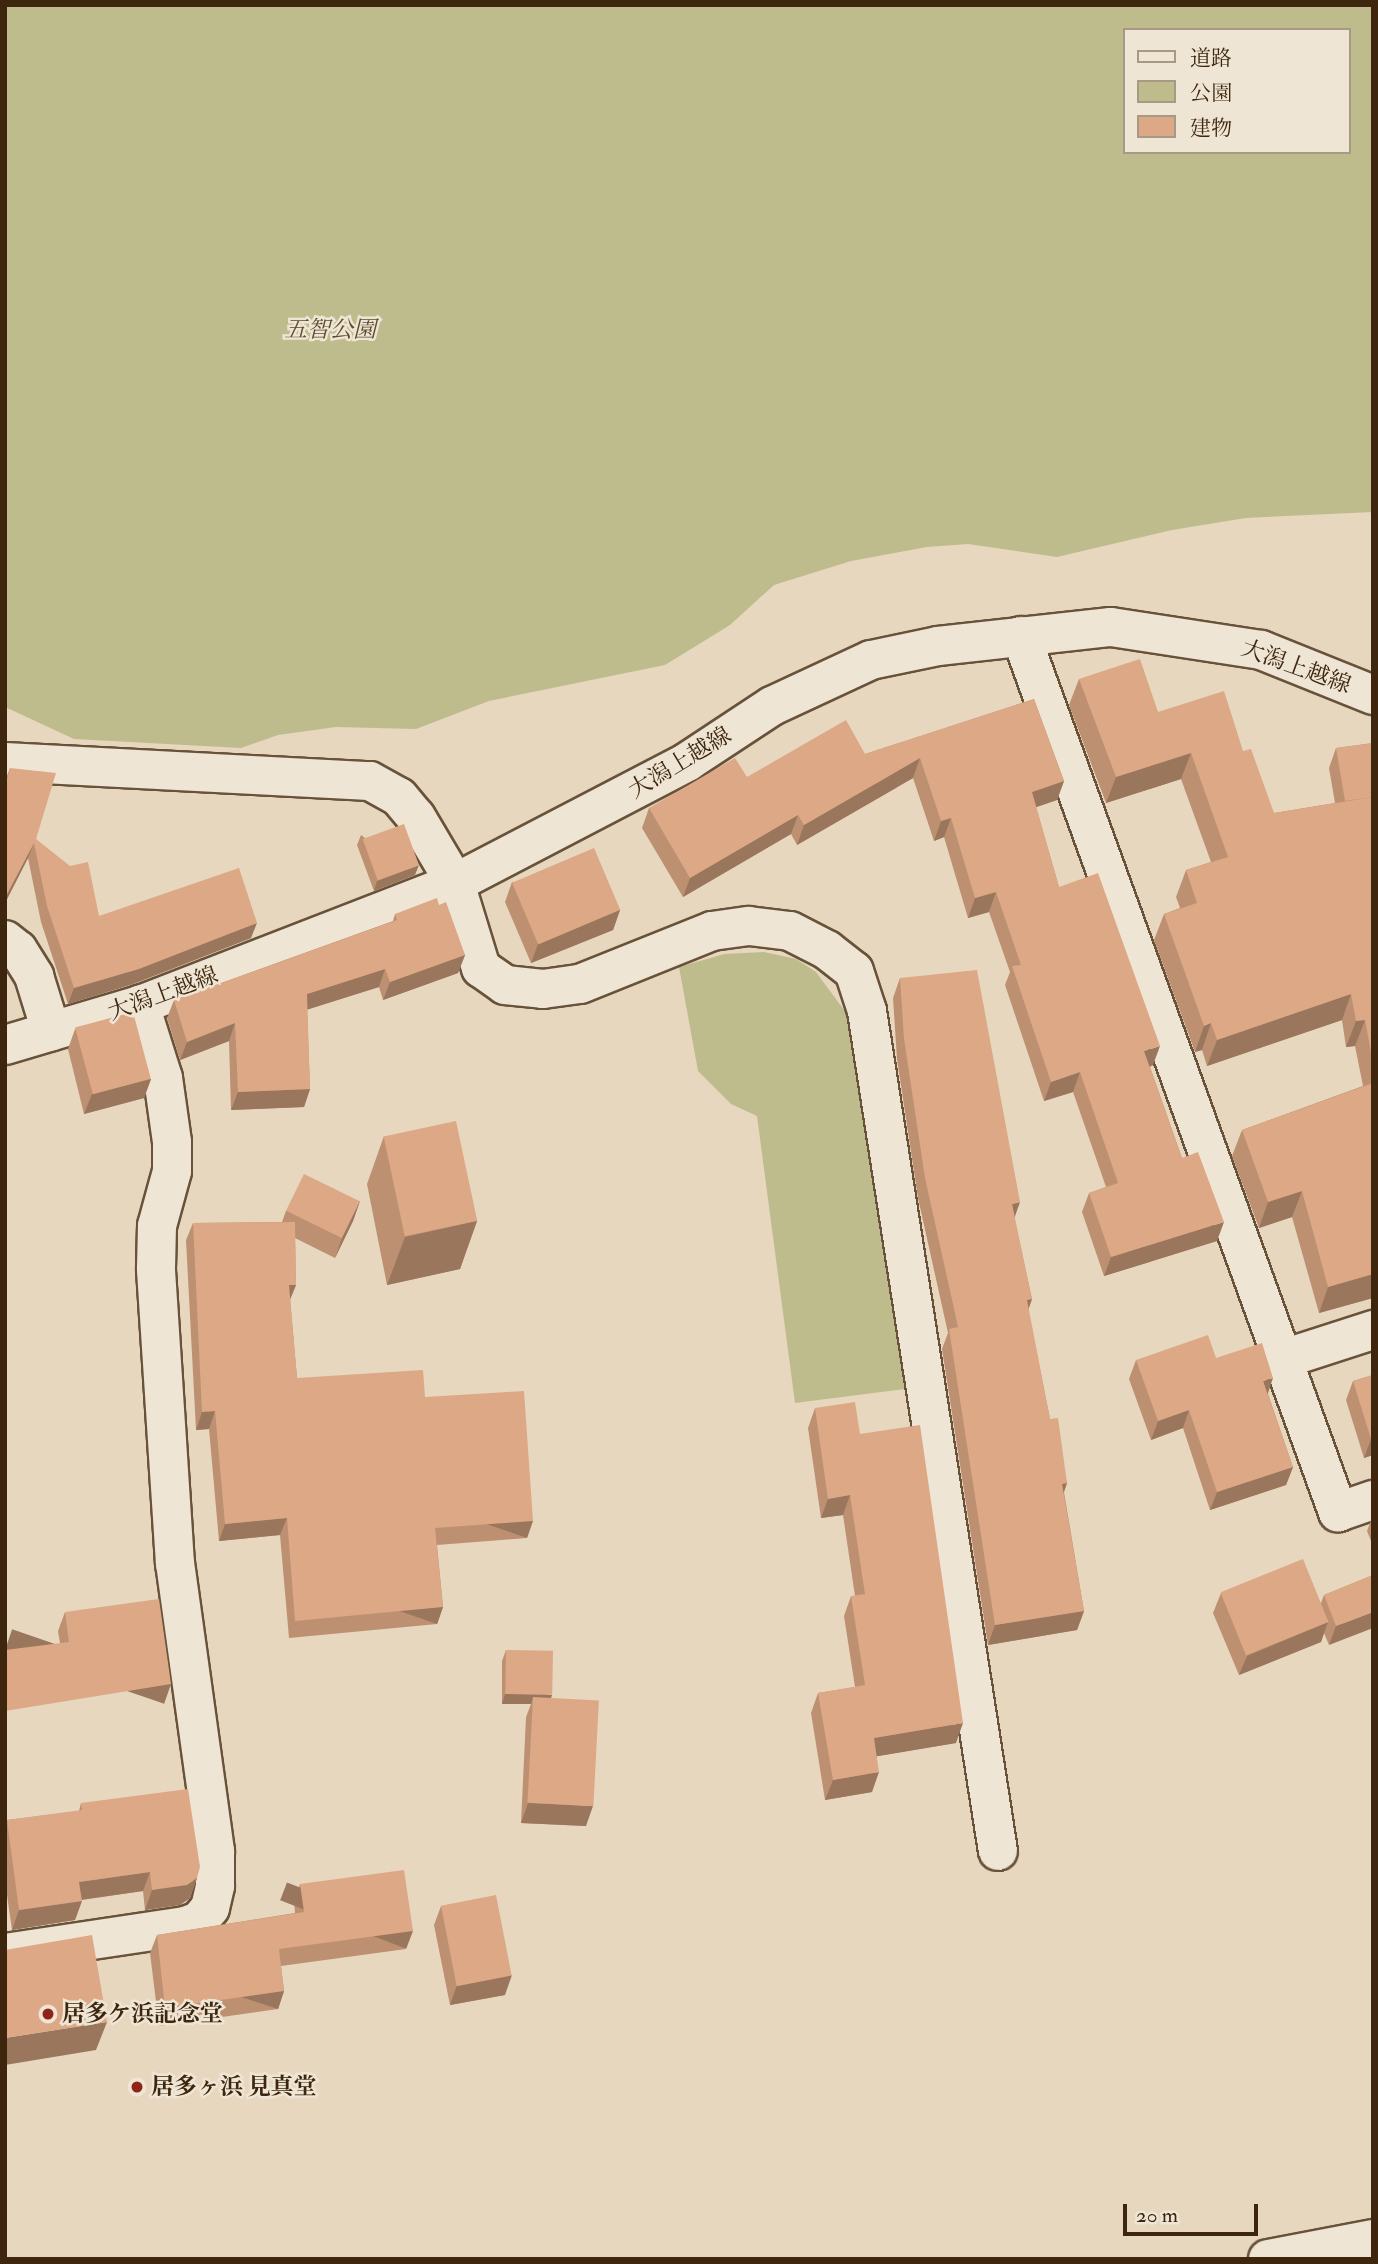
<!DOCTYPE html>
<meta charset="utf-8">
<style>
body{margin:0}
#map{position:relative;width:1378px;height:2264px;overflow:hidden;background:#e7d7bf;font-family:"IM FELL Double Pica","Noto Serif JP",serif}
div>[style]{position:absolute}
.green>*{inset:0;background:#bebc8c}
.roads{filter:drop-shadow(2px 0 #68523a) drop-shadow(-2px 0 #68523a) drop-shadow(0 2px #68523a) drop-shadow(0 -2px #68523a)}
.minor>*{height:38px;margin:-19px;padding:0 19px;transform-origin:19px;border-radius:19px;background:#efe5d5}
.tertiary>*{height:38px;margin:-19px;padding:0 19px;transform-origin:19px;border-radius:19px;background:#efe5d5}
.secondary>*{height:38px;margin:-19px;padding:0 19px;transform-origin:19px;border-radius:19px;background:#efe5d5}
.wall>*{inset:0;background:#bd9072}
.shaded-wall>*{inset:0;background:#9a765d;transform-origin:0 0}
.building>*{inset:0;background:#dca885;transform-origin:0 0}
.dots>*{width:19px;height:19px;translate:-50% -50%;box-sizing:border-box;border:4px solid #efe5d5;border-radius:50%}
span{translate:-50% -50%;white-space:nowrap;text-align:center;line-height:1.15;-webkit-text-stroke:5px #efe5d5;paint-order:stroke}
.park-label{font-size:23px;color:#5d4c2d;font-style:italic}
.street-label{font-size:23px;color:#3d260d}
.poi-label{font-size:23px;color:#3d260d;font-weight:700}
.left{translate:0 -50%;text-align:left}
.frame{position:absolute;inset:0;border:7px solid #3d260d;pointer-events:none}
.legend{position:absolute;left:1123px;top:28px;width:228px;height:126px;box-sizing:border-box;background:#efe5d5;border:2px solid #a89985;margin:0;padding:9px 12px;list-style:none;font-size:21px;color:#3d260d}
.legend li{display:flex;align-items:center;gap:14px;height:35px}
.legend b{width:35px;border:2px solid #a89985}
.scale{position:absolute;left:1123px;top:2204px;width:135px;height:32px;box-sizing:border-box;border:4px solid #3d260d;border-top:0;padding-left:9px;font-size:21px;line-height:24px;white-space:nowrap;color:#3d260d;-webkit-text-stroke:5px #efe5d5;paint-order:stroke}
</style>
<div id="map">
<div class="green">
<i style="clip-path:polygon(evenodd,5px 5px,1373px 5px,1373px 512px,1246px 518px,1172px 530px,1057px 557px,968px 544px,927px 547px,851px 561px,774px 585px,730px 625px,665px 665px,489px 701px,416px 729px,336px 727px,278px 735px,241px 748px,74px 739px,5px 707px,5px 5px,1124px 30px,1348px 30px,1348px 152px,1124px 152px,1124px 30px)"></i>
<i style="clip-path:polygon(764px 952px,796px 959px,816px 972px,847px 1014px,905px 1389px,795px 1403px,757px 1116px,731px 1104px,698px 1071px,679px 967px,724px 954px)"></i>
</div>
<div class="roads">
<div class="minor">
<i style="left:1021px;top:636px;width:932px;rotate:70.11deg"></i>
<i style="left:1338px;top:1512px;width:37px;rotate:-19deg"></i>
<i style="left:5px;top:762px;width:365px;rotate:3deg"></i>
<i style="left:370px;top:781px;width:33px;rotate:29deg"></i>
<i style="left:399px;top:797px;width:26px;rotate:50deg"></i>
<i style="left:416px;top:817px;width:77px;rotate:59.4deg"></i>
<i style="left:455px;top:883px;width:89px;rotate:73deg"></i>
<i style="left:481px;top:968px;width:29px;rotate:35deg"></i>
<i style="left:505px;top:985px;width:38px;rotate:6deg"></i>
<i style="left:543px;top:989px;width:37px;rotate:-8deg"></i>
<i style="left:580px;top:984px;width:142px;rotate:-21.9deg"></i>
<i style="left:712px;top:931px;width:37px;rotate:-8deg"></i>
<i style="left:749px;top:926px;width:41px;rotate:7deg"></i>
<i style="left:790px;top:931px;width:42px;rotate:27.2deg"></i>
<i style="left:827px;top:950px;width:34px;rotate:38deg"></i>
<i style="left:854px;top:971px;width:42px;rotate:72deg"></i>
<i style="left:867px;top:1011px;width:850px;rotate:81.14deg"></i>
<i style="left:5px;top:940px;width:16px;rotate:38deg"></i>
<i style="left:18px;top:950px;width:31px;rotate:58deg"></i>
<i style="left:34px;top:976px;width:58px;rotate:72.8deg"></i>
<i style="left:1283px;top:1359px;width:95px;rotate:-17.9deg"></i>
<i style="left:5px;top:1953px;width:182px;rotate:-8.5deg"></i>
<i style="left:185px;top:1926px;width:15px;rotate:-20deg"></i>
<i style="left:199px;top:1921px;width:17px;rotate:-50deg"></i>
<i style="left:210px;top:1908px;width:23px;rotate:-77deg"></i>
<i style="left:215px;top:1886px;width:35px;rotate:-90deg"></i>
<i style="left:215px;top:1851px;width:290px;rotate:-97.9deg"></i>
<i style="left:175px;top:1564px;width:296px;rotate:-93.7deg"></i>
<i style="left:156px;top:1269px;width:43px;rotate:-88.7deg"></i>
<i style="left:157px;top:1226px;width:57px;rotate:-74.7deg"></i>
<i style="left:172px;top:1171px;width:29px;rotate:-90deg"></i>
<i style="left:172px;top:1142px;width:65px;rotate:-98deg"></i>
<i style="left:163px;top:1078px;width:77px;rotate:-107.5deg"></i>
</div>
<div class="tertiary">
<i style="left:1268px;top:2259px;width:107px;rotate:-10.8deg"></i>
</div>
<div class="secondary">
<i style="left:5px;top:1045px;width:141px;rotate:-16.5deg"></i>
<i style="left:140px;top:1005px;width:338px;rotate:-21.2deg"></i>
<i style="left:455px;top:883px;width:262px;rotate:-27.5deg"></i>
<i style="left:687px;top:762px;width:102px;rotate:-33.4deg"></i>
<i style="left:772px;top:706px;width:109px;rotate:-24.9deg"></i>
<i style="left:871px;top:660px;width:68px;rotate:-11.8deg"></i>
<i style="left:938px;top:646px;width:174px;rotate:-6.3deg"></i>
<i style="left:1111px;top:627px;width:152px;rotate:8.7deg"></i>
<i style="left:1261px;top:650px;width:121px;rotate:21.9deg"></i>
</div>
</div>
<div class="wall">
<i style="clip-path:polygon(1079px 679px,1158px 712px,1243px 751px,1274px 813px,1335px 803px,1329px 768px,1336px 748px,1373px 743px,1373px 1298px,1319px 1313px,1292px 1217px,1259px 1228px,1232px 1156px,1242px 1130px,1363px 1086px,1355px 1046px,1346px 1047px,1342px 1020px,1207px 1066px,1202px 1050px,1195px 1052px,1154px 940px,1164px 914px,1180px 908px,1176px 897px,1186px 870px,1211px 862px,1181px 779px,1106px 803px,1069px 705px)"></i>
<i style="clip-path:polygon(1034px 699px,1064px 781px,1057px 800px,1036px 807px,1059px 887px,1153px 1065px,1150px 1067px,1182px 1158px,1217px 1241px,1104px 1276px,1082px 1212px,1089px 1193px,1106px 1187px,1073px 1092px,1044px 1101px,1005px 985px,1010px 972px,989px 912px,968px 918px,944px 837px,934px 841px,913px 778px,797px 845px,791px 834px,683px 897px,642px 828px,649px 808px,747px 777px,865px 754px)"></i>
<i style="clip-path:polygon(10px 768px,36px 839px,99px 916px,251px 938px,133px 984px,68px 1004px,41px 922px,28px 858px,5px 903px,5px 781px)"></i>
<i style="clip-path:polygon(361px 835px,415px 875px,374px 891px,357px 845px)"></i>
<i style="clip-path:polygon(512px 882px,620px 910px,613px 930px,531px 963px,505px 902px)"></i>
<i style="clip-path:polygon(439px 905px,465px 955px,458px 973px,383px 1000px,379px 987px,307px 1009px,310px 1089px,304px 1107px,231px 1110px,229px 1041px,180px 1060px,167px 1018px,174px 1000px,393px 921px,395px 914px)"></i>
<i style="clip-path:polygon(900px 978px,1014px 1217px,1032px 1299px,1028px 1309px,1050px 1419px,1067px 1483px,1064px 1492px,1084px 1611px,1077px 1630px,988px 1645px,942px 1349px,948px 1333px,918px 1198px,897px 1059px,893px 998px)"></i>
<i style="clip-path:polygon(75px 1029px,151px 1079px,144px 1098px,84px 1114px,68px 1049px)"></i>
<i style="clip-path:polygon(384px 1136px,477px 1221px,460px 1269px,387px 1285px,367px 1184px)"></i>
<i style="clip-path:polygon(360px 1201px,353px 1221px,335px 1258px,295px 1238px,296px 1285px,290px 1299px,297px 1378px,425px 1397px,527px 1538px,437px 1545px,443px 1607px,437px 1624px,289px 1638px,280px 1535px,219px 1541px,209px 1429px,196px 1430px,186px 1240px,193px 1223px,282px 1222px,286px 1211px)"></i>
<i style="clip-path:polygon(1216px 1358px,1268px 1394px,1293px 1467px,1286px 1485px,1210px 1510px,1183px 1428px,1151px 1440px,1129px 1379px,1136px 1360px)"></i>
<i style="clip-path:polygon(1373px 1375px,1373px 1455px,1364px 1458px,1346px 1400px,1353px 1381px)"></i>
<i style="clip-path:polygon(815px 1408px,860px 1434px,956px 1743px,877px 1756px,872px 1792px,825px 1800px,811px 1713px,818px 1693px,855px 1687px,844px 1616px,851px 1596px,855px 1596px,843px 1515px,821px 1518px,808px 1428px)"></i>
<i style="clip-path:polygon(1373px 1515px,1373px 1546px,1367px 1531px)"></i>
<i style="clip-path:polygon(1373px 1575px,1329px 1645px,1324px 1633px,1321px 1642px,1239px 1675px,1213px 1613px,1221px 1593px,1321px 1603px,1324px 1595px)"></i>
<i style="clip-path:polygon(65px 1612px,164px 1704px,60px 1643px,58px 1631px)"></i>
<i style="clip-path:polygon(506px 1650px,551px 1698px,586px 1826px,521px 1823px,526px 1717px,531px 1704px,502px 1704px,502px 1661px)"></i>
<i style="clip-path:polygon(81px 1803px,197px 1878px,190px 1898px,180px 1905px,145px 1910px,143px 1891px,82px 1900px,75px 1920px,12px 1930px,5px 1881px,5px 1824px,7px 1820px,79px 1811px)"></i>
<i style="clip-path:polygon(300px 1884px,406px 1949px,281px 1966px,284px 1991px,278px 2009px,159px 2026px,150px 1953px,157px 1935px,295px 1913px,294px 1902px)"></i>
<i style="clip-path:polygon(441px 1906px,505px 1995px,450px 2005px,434px 1925px)"></i>
</div>
<div class="shaded-wall">
<i style="clip-path:polygon(1191px 753px,1181px 779px,1106px 803px,1116px 777px)"></i>
<i style="clip-path:polygon(920px 758px,913px 778px,797px 845px,804px 825px)"></i>
<i style="clip-path:polygon(1064px 781px,1057px 800px,1025px 811px,1032px 792px)"></i>
<i style="clip-path:polygon(798px 815px,791px 834px,683px 897px,690px 878px)"></i>
<i style="clip-path:polygon(951px 818px,944px 837px,934px 841px,941px 821px)"></i>
<i style="clip-path:polygon(34px 843px,28px 858px,5px 903px,5px 898px)"></i>
<i style="clip-path:polygon(419px 865px,415px 875px,374px 891px,377px 881px)"></i>
<i style="clip-path:polygon(996px 892px,989px 912px,968px 918px,975px 898px)"></i>
<i style="clip-path:polygon(620px 910px,613px 930px,531px 963px,538px 944px)"></i>
<i style="clip-path:polygon(257px 923px,251px 938px,133px 984px,68px 1004px,74px 988px)"></i>
<i style="clip-path:polygon(465px 955px,458px 973px,383px 1000px,390px 982px)"></i>
<i style="clip-path:polygon(385px 969px,379px 987px,300px 1012px,307px 994px)"></i>
<i style="clip-path:polygon(1351px 994px,1342px 1020px,1207px 1066px,1217px 1040px)"></i>
<i style="clip-path:polygon(1365px 1020px,1355px 1046px,1346px 1047px,1356px 1021px)"></i>
<i style="clip-path:polygon(235px 1023px,229px 1041px,180px 1060px,187px 1042px)"></i>
<i style="clip-path:polygon(1211px 1023px,1202px 1050px,1195px 1052px,1204px 1026px)"></i>
<i style="clip-path:polygon(1160px 1046px,1153px 1065px,1137px 1071px,1144px 1051px)"></i>
<i style="clip-path:polygon(1080px 1072px,1073px 1092px,1044px 1101px,1051px 1082px)"></i>
<i style="clip-path:polygon(151px 1079px,144px 1098px,84px 1114px,92px 1094px)"></i>
<i style="clip-path:polygon(310px 1089px,304px 1107px,231px 1110px,238px 1092px)"></i>
<i style="clip-path:polygon(1302px 1191px,1292px 1217px,1259px 1228px,1268px 1202px)"></i>
<i style="clip-path:polygon(360px 1201px,353px 1221px,335px 1258px,342px 1238px)"></i>
<i style="clip-path:polygon(1020px 1202px,1013px 1222px,1012px 1204px)"></i>
<i style="clip-path:polygon(477px 1221px,460px 1269px,387px 1285px,405px 1237px)"></i>
<i style="clip-path:polygon(1224px 1222px,1217px 1241px,1104px 1276px,1111px 1257px)"></i>
<i style="clip-path:polygon(1373px 1274px,1373px 1298px,1319px 1313px,1328px 1287px)"></i>
<i style="clip-path:polygon(289px 1285px,296px 1285px,289px 1302px)"></i>
<i style="clip-path:polygon(1032px 1299px,1025px 1319px,1027px 1300px)"></i>
<i style="clip-path:polygon(1273px 1378px,1267px 1396px,1263px 1381px)"></i>
<i style="clip-path:polygon(1189px 1410px,1183px 1428px,1151px 1440px,1158px 1421px)"></i>
<i style="clip-path:polygon(215px 1411px,209px 1429px,196px 1430px,202px 1412px)"></i>
<i style="clip-path:polygon(1373px 1438px,1373px 1455px,1364px 1458px,1371px 1439px)"></i>
<i style="clip-path:polygon(1293px 1467px,1286px 1485px,1210px 1510px,1217px 1492px)"></i>
<i style="clip-path:polygon(1067px 1483px,1060px 1503px,1062px 1484px)"></i>
<i style="clip-path:polygon(850px 1495px,843px 1515px,821px 1518px,828px 1499px)"></i>
<i style="clip-path:polygon(287px 1518px,280px 1535px,219px 1541px,225px 1524px)"></i>
<i style="left:533px;top:1521px;width:18px;height:98px;rotate:109deg"></i>
<i style="left:443px;top:1607px;width:18px;height:149px;rotate:109deg"></i>
<i style="clip-path:polygon(1084px 1611px,1077px 1630px,988px 1645px,995px 1625px)"></i>
<i style="clip-path:polygon(1373px 1612px,1373px 1628px,1329px 1645px,1336px 1626px)"></i>
<i style="clip-path:polygon(1328px 1622px,1321px 1642px,1239px 1675px,1247px 1656px)"></i>
<i style="left:171px;top:1684px;width:21px;height:168px;rotate:109deg"></i>
<i style="clip-path:polygon(505px 1694px,552px 1695px,549px 1705px,533px 1697px,531px 1704px,502px 1704px)"></i>
<i style="clip-path:polygon(963px 1723px,956px 1743px,867px 1758px,874px 1738px)"></i>
<i style="clip-path:polygon(879px 1772px,872px 1792px,825px 1800px,833px 1780px)"></i>
<i style="clip-path:polygon(528px 1803px,593px 1806px,586px 1826px,521px 1823px)"></i>
<i style="clip-path:polygon(150px 1872px,143px 1891px,72px 1901px,79px 1882px)"></i>
<i style="clip-path:polygon(197px 1878px,190px 1898px,180px 1905px,145px 1910px,152px 1890px)"></i>
<i style="clip-path:polygon(82px 1901px,75px 1920px,12px 1930px,19px 1910px)"></i>
<i style="left:413px;top:1931px;width:19px;height:135px;rotate:111deg"></i>
<i style="clip-path:polygon(512px 1975px,505px 1995px,450px 2005px,457px 1985px)"></i>
<i style="left:284px;top:1991px;width:19px;height:120px;rotate:108deg"></i>
<i style="clip-path:polygon(107px 2022px,96px 2050px,5px 2065px,5px 2038px)"></i>
</div>
<div class="building">
<i style="clip-path:polygon(1140px 659px,1158px 712px,1224px 691px,1243px 751px,1251px 749px,1274px 813px,1373px 797px,1373px 1063px,1365px 1020px,1356px 1021px,1351px 994px,1217px 1040px,1211px 1023px,1204px 1026px,1164px 914px,1197px 903px,1186px 870px,1228px 857px,1191px 753px,1116px 777px,1079px 679px)"></i>
<i style="clip-path:polygon(1034px 699px,1064px 781px,1032px 792px,1059px 887px,1098px 873px,1160px 1046px,1144px 1051px,1182px 1158px,1198px 1152px,1224px 1222px,1111px 1257px,1089px 1193px,1118px 1183px,1080px 1072px,1051px 1082px,1012px 966px,1021px 965px,996px 892px,975px 898px,951px 818px,941px 821px,920px 758px,804px 825px,798px 815px,690px 878px,649px 808px,735px 758px,747px 777px,846px 720px,865px 754px)"></i>
<i style="clip-path:polygon(1373px 743px,1373px 797px,1345px 801px,1336px 748px)"></i>
<i style="clip-path:polygon(10px 768px,56px 773px,36px 839px,70px 866px,88px 862px,99px 916px,239px 868px,257px 923px,139px 969px,74px 988px,47px 906px,34px 843px,5px 898px,5px 787px)"></i>
<i style="left:404px;top:824px;width:44px;height:44px;rotate:70deg"></i>
<i style="left:594px;top:848px;width:67px;height:89px;rotate:67deg"></i>
<i style="clip-path:polygon(437px 898px,439px 905px,446px 902px,465px 955px,390px 982px,385px 969px,307px 994px,310px 1089px,238px 1092px,235px 1023px,187px 1042px,174px 1000px,397px 920px,395px 914px)"></i>
<i style="clip-path:polygon(977px 970px,1020px 1202px,1012px 1204px,1032px 1299px,1027px 1300px,1050px 1419px,1058px 1418px,1067px 1483px,1062px 1484px,1084px 1611px,995px 1625px,949px 1329px,958px 1327px,925px 1178px,904px 1039px,900px 978px)"></i>
<i style="left:133px;top:1012px;width:69px;height:60px;rotate:75deg"></i>
<i style="clip-path:polygon(1373px 1083px,1373px 1274px,1328px 1287px,1302px 1191px,1268px 1202px,1242px 1130px)"></i>
<i style="left:456px;top:1121px;width:102px;height:74px;rotate:78deg"></i>
<i style="left:304px;top:1174px;width:62px;height:41px;rotate:26deg"></i>
<i style="clip-path:polygon(295px 1222px,296px 1285px,289px 1285px,297px 1378px,423px 1370px,425px 1397px,524px 1391px,533px 1521px,435px 1528px,443px 1607px,295px 1621px,287px 1518px,225px 1524px,215px 1411px,202px 1412px,193px 1223px)"></i>
<i style="clip-path:polygon(1208px 1335px,1216px 1358px,1262px 1343px,1273px 1378px,1263px 1381px,1293px 1467px,1217px 1492px,1189px 1410px,1158px 1421px,1136px 1360px)"></i>
<i style="clip-path:polygon(1373px 1375px,1373px 1438px,1371px 1439px,1353px 1381px)"></i>
<i style="clip-path:polygon(855px 1402px,860px 1434px,920px 1425px,963px 1723px,874px 1738px,879px 1772px,833px 1780px,818px 1693px,865px 1685px,851px 1596px,865px 1594px,850px 1495px,828px 1499px,815px 1408px)"></i>
<i style="left:1303px;top:1559px;width:68px;height:89px;rotate:68deg"></i>
<i style="clip-path:polygon(1373px 1575px,1373px 1612px,1336px 1626px,1324px 1595px)"></i>
<i style="clip-path:polygon(159px 1599px,171px 1684px,5px 1711px,5px 1650px,69px 1642px,65px 1612px)"></i>
<i style="left:506px;top:1650px;width:47px;height:44px;rotate:1deg"></i>
<i style="left:533px;top:1697px;width:66px;height:106px;rotate:3deg"></i>
<i style="clip-path:polygon(188px 1789px,200px 1867px,197px 1878px,187px 1885px,152px 1890px,150px 1872px,79px 1882px,82px 1901px,19px 1910px,7px 1820px,82px 1810px,81px 1803px)"></i>
<i style="clip-path:polygon(404px 1870px,413px 1931px,279px 1949px,284px 1991px,165px 2008px,157px 1935px,304px 1912px,300px 1884px)"></i>
<i style="left:496px;top:1895px;width:82px;height:56px;rotate:79deg"></i>
<i style="clip-path:polygon(92px 1935px,107px 2022px,5px 2038px,5px 1950px)"></i>
</div>
<div class="dots">
<i style="left:48px;top:2014px;background:#8f2418"></i>
<i style="left:137px;top:2087px;background:#8f2418"></i>
</div>
<div class="park-label">
<span style="left:330px;top:330px">五智公園</span>
</div>
<div class="street-label">
<span style="left:1296px;top:667px;rotate:20deg">大潟上越線</span>
<span style="left:680px;top:763px;rotate:-31deg">大潟上越線</span>
<span style="left:163px;top:994px;rotate:-20deg">大潟上越線</span>
</div>
<div class="poi-label">
<span class="left" style="left:62px;top:2014px">居多ケ浜記念堂</span>
<span class="left" style="left:151px;top:2087px">居多ヶ浜 見真堂</span>
</div>
<div class="frame"></div>
<ul class="legend">
<li><b style="height:9px;background:#efe5d5"></b>道路</li>
<li><b style="height:19px;background:#bebc8c"></b>公園</li>
<li><b style="height:19px;background:#dca885"></b>建物</li>
</ul>
<div class="scale">20 m</div>
</div>
